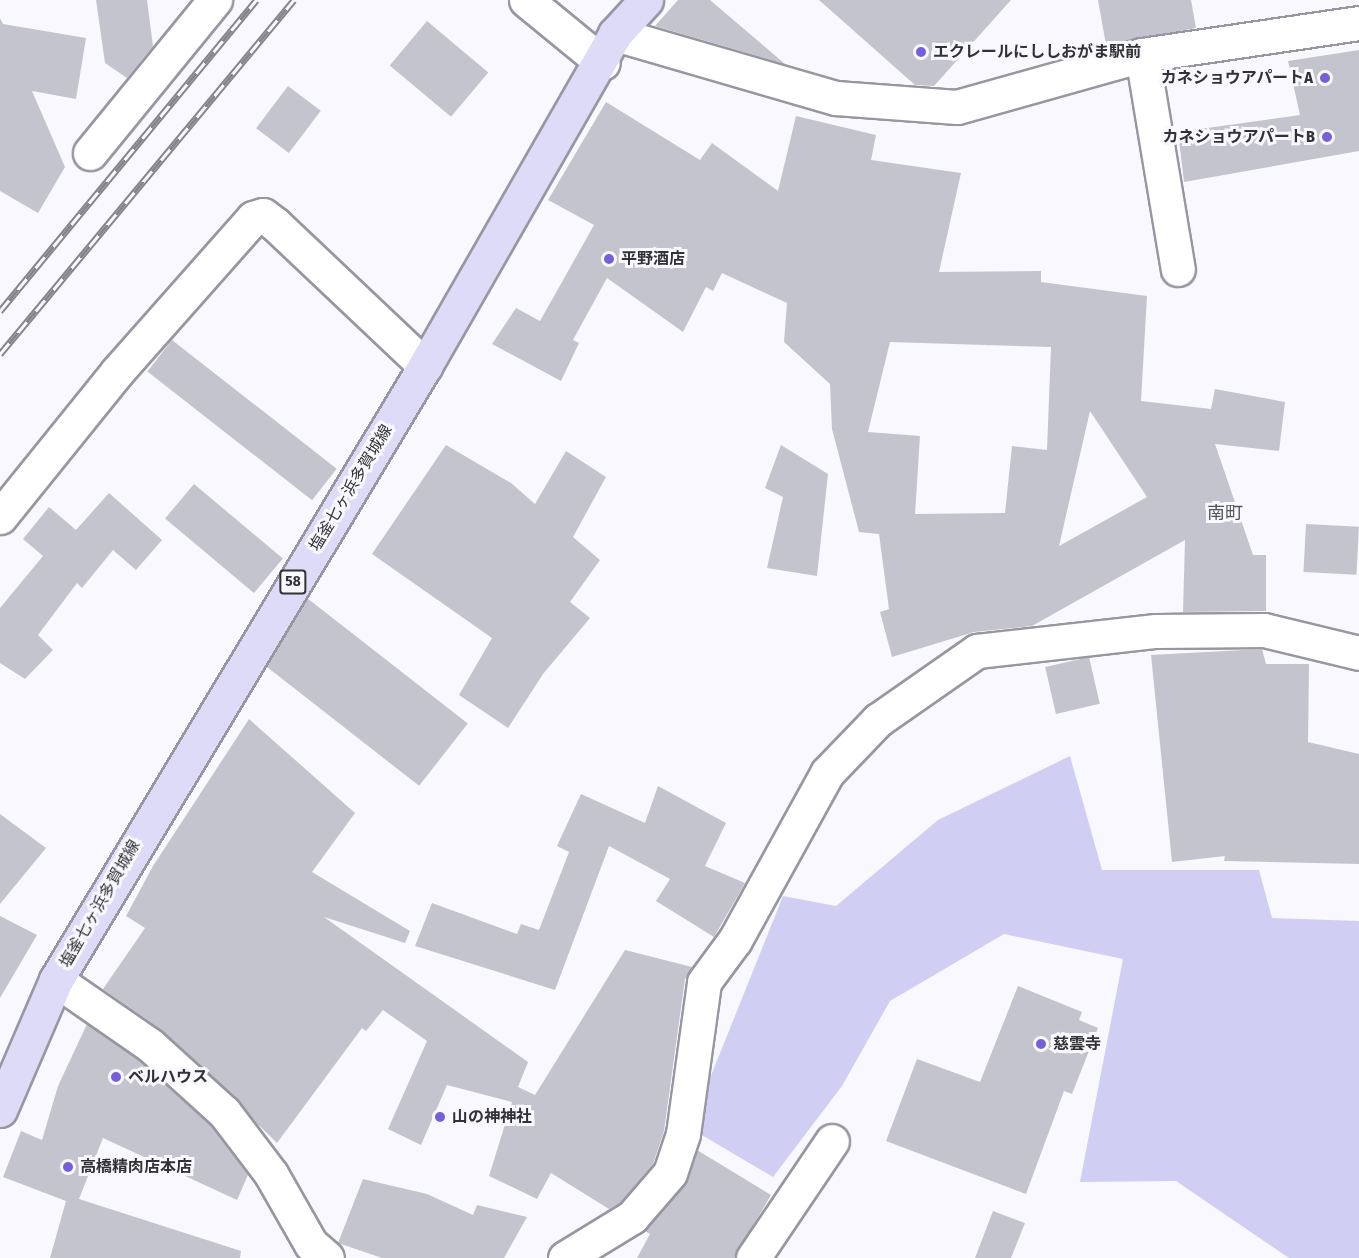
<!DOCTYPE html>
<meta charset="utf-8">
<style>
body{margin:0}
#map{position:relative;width:1359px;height:1258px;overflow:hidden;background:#f8f8fe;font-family:"Fira Sans Condensed","Noto Sans JP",sans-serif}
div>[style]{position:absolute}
.green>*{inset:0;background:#d1cef4}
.building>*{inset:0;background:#c4c4ce;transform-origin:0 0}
.roads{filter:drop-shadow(2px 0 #9897a1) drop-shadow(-2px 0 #9897a1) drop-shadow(0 2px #9897a1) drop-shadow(0 -2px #9897a1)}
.minor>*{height:33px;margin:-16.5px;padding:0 16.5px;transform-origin:16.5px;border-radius:16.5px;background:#fff}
.primary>*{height:33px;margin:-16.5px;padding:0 16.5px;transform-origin:16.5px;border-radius:16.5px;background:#dddbf7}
.rail>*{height:7px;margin-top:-3.5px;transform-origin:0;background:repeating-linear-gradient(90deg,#f8f8fe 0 14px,#86868a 0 28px);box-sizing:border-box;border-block:2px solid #86868a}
.dots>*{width:16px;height:16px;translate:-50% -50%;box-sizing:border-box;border:3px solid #f8f8fe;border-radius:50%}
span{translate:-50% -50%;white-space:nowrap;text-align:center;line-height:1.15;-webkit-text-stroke:6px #f8f8fe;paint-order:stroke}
.shield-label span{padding:2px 4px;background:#f8f8fe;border:2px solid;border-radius:4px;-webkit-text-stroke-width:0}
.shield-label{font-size:15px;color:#323236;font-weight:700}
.poi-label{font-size:16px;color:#323236;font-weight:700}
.left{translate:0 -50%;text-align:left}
.right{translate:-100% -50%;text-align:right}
.street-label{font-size:16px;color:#323236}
.neighbourhood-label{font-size:18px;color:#54535c}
</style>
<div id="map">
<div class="green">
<i style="clip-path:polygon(1070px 756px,1102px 870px,1259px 870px,1272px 918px,1359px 921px,1359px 1258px,1289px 1258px,1176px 1181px,1080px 1182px,1123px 959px,1004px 934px,890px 1001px,842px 1086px,773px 1177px,690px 1128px,783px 896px,836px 906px,938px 820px)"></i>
</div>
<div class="building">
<i style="clip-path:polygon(96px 0,147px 0,153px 46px,127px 78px,105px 63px)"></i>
<i style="clip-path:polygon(678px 0,710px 0,785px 64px,655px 26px)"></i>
<i style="clip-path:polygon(819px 0,1011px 0,934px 86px,915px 85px)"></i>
<i style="clip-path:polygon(1098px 0,1191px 0,1196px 28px,1106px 45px)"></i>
<i style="clip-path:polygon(0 18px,3px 24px,86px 38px,76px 99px,32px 91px,65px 167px,38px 213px,0 191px)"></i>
<i style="left:427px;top:21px;width:80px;height:58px;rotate:40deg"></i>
<i style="clip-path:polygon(1359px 50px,1359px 151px,1184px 182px,1178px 132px,1300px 115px,1288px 61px)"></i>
<i style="left:288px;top:86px;width:41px;height:53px;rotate:37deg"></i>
<i style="clip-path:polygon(evenodd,606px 102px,700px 160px,712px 143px,778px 191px,796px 116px,876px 135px,871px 160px,961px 173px,939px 272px,1041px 271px,1041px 282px,1147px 296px,1141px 401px,1211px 409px,1215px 389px,1285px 402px,1279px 451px,1215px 444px,1253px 555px,1266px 555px,1266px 611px,1183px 612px,1185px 540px,1032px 626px,974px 632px,892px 657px,880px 612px,889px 609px,879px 534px,859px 532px,832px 429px,830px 384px,784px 342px,787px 303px,722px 273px,713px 291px,706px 287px,683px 332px,607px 278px,573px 340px,579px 343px,561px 381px,492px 344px,516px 308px,540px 321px,594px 225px,548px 200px,606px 102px,890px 342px,1051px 347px,1047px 450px,1012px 446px,1005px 513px,915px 514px,920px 436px,868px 432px,890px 342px,606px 102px,1090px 411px,1147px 497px,1059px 546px,1090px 411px)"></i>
<i style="left:172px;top:340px;width:209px;height:40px;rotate:38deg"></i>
<i style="clip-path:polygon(446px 445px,511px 483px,535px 504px,566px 451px,606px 477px,573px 537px,600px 560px,570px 602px,590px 618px,543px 674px,508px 728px,459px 695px,492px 638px,372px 554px)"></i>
<i style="clip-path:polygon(781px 445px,828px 474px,817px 576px,767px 568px,783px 497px,765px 488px)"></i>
<i style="left:194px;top:484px;width:116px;height:45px;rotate:40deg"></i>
<i style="clip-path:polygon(109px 493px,162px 540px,136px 570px,113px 550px,82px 588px,77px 583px,38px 635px,53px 650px,25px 679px,0 663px,0 608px,43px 556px,23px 539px,49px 507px,76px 530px)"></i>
<i style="left:1306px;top:524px;width:53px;height:48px;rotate:3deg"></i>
<i style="left:307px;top:598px;width:204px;height:79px;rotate:38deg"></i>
<i style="clip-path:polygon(1262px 649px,1266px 664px,1309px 664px,1308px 742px,1359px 754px,1359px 864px,1224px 861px,1225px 856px,1172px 862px,1151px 655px)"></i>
<i style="left:1089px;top:657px;width:48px;height:45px;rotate:77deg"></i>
<i style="clip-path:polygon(249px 719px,355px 813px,312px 872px,410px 931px,405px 943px,324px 917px,528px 1062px,518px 1087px,535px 1095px,625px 950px,692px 967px,685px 979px,664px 1131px,653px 1164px,620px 1203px,609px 1209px,551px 1173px,537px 1199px,489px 1176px,512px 1102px,447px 1085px,421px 1145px,388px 1129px,427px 1041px,383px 1010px,366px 1031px,362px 1028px,277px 1143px,163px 1031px,103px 989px,145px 928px,126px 916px,153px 866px)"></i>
<i style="clip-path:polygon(658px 786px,726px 823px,705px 866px,745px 883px,714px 937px,656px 901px,670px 879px,609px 846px,555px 990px,415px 946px,432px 903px,517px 934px,521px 924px,539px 930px,569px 852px,557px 846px,581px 794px,645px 823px)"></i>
<i style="clip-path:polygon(0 814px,46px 848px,0 904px)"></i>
<i style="clip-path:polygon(0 916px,37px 935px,0 998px)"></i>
<i style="clip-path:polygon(1018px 986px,1082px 1012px,1079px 1020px,1098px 1028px,1072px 1094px,1064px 1091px,1026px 1194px,886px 1141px,917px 1059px,980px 1082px)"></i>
<i style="clip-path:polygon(87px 1024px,138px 1060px,210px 1125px,248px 1175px,237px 1200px,103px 1138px,79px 1199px,241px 1251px,240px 1258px,50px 1258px,66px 1201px,3px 1177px,21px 1131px,42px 1140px,58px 1086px)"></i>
<i style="clip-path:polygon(697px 1150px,771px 1195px,734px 1258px,637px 1258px,650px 1234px,645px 1231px,684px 1185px)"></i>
<i style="clip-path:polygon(363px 1179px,427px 1194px,473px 1215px,477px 1205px,527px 1217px,504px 1258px,382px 1258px,338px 1243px)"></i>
<i style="clip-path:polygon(993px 1211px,1025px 1223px,1011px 1258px,975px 1258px)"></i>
</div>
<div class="roads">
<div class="minor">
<i style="left:526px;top:0;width:99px;rotate:39.3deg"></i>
<i style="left:615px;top:34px;width:230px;rotate:16.2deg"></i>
<i style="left:836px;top:98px;width:121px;rotate:4.3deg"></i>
<i style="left:957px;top:107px;width:192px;rotate:-15.7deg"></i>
<i style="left:1142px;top:55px;width:219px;rotate:-8.4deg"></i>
<i style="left:1142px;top:55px;width:217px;rotate:80.5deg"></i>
<i style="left:90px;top:153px;width:198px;rotate:-50.8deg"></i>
<i style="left:0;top:517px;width:185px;rotate:-51.1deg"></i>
<i style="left:116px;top:373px;width:207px;rotate:-48.5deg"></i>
<i style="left:253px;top:218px;width:10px;rotate:-17deg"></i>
<i style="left:263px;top:215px;width:15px;rotate:37deg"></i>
<i style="left:275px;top:224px;width:207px;rotate:43.4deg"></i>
<i style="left:56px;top:980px;width:114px;rotate:34.7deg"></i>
<i style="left:150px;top:1045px;width:100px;rotate:42.2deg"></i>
<i style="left:224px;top:1112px;width:78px;rotate:52.8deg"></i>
<i style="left:271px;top:1174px;width:81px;rotate:60.3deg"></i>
<i style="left:311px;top:1244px;width:21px;rotate:41deg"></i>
<i style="left:565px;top:1258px;width:79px;rotate:-31.5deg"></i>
<i style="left:632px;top:1217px;width:58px;rotate:-49.2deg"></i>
<i style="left:670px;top:1173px;width:41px;rotate:-71.6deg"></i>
<i style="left:683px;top:1134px;width:153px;rotate:-82.1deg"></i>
<i style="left:704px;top:982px;width:52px;rotate:-53.6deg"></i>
<i style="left:735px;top:940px;width:191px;rotate:-61.1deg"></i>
<i style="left:827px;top:773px;width:74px;rotate:-46.1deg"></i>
<i style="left:878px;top:720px;width:121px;rotate:-34.9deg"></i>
<i style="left:977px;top:651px;width:180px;rotate:-6.4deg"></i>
<i style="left:1156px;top:631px;width:108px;rotate:-0.5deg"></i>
<i style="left:1264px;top:630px;width:98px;rotate:13.6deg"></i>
<i style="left:753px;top:1258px;width:141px;rotate:-56deg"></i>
</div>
<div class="primary">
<i style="left:0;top:1110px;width:142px;rotate:-66.7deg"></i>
<i style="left:56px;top:980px;width:716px;rotate:-59deg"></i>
<i style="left:425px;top:366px;width:383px;rotate:-60.2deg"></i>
<i style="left:615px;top:34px;width:46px;rotate:-47.6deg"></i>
</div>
</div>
<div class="rail">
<i style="left:0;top:311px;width:403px;rotate:-50.5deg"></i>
<i style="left:0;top:354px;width:460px;rotate:-50.3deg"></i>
</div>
<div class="dots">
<i style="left:921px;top:52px;background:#785fda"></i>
<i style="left:1325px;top:78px;background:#785fda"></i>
<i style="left:1327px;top:137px;background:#785fda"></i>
<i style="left:609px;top:259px;background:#785fda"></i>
<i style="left:1041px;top:1044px;background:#785fda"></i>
<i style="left:116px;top:1077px;background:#785fda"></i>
<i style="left:440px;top:1117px;background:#785fda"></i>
<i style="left:68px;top:1167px;background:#785fda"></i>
</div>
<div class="shield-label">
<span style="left:293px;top:582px">58</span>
</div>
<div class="poi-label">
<span class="left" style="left:933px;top:52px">エクレールにししおがま駅前</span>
<span class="right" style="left:1313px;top:78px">カネショウアパートA</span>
<span class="right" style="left:1315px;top:137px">カネショウアパートB</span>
<span class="left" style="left:621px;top:259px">平野酒店</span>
<span class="left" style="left:1053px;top:1044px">慈雲寺</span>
<span class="left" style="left:128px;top:1077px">ベルハウス</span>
<span class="left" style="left:452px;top:1117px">山の神神社</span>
<span class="left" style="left:80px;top:1167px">高橋精肉店本店</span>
</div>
<div class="street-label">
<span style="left:351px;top:488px;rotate:-59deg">塩釜七ヶ浜多賀城線</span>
<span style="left:100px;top:904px;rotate:-60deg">塩釜七ヶ浜多賀城線</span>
</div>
<div class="neighbourhood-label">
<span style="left:1225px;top:513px">南町</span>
</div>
</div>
